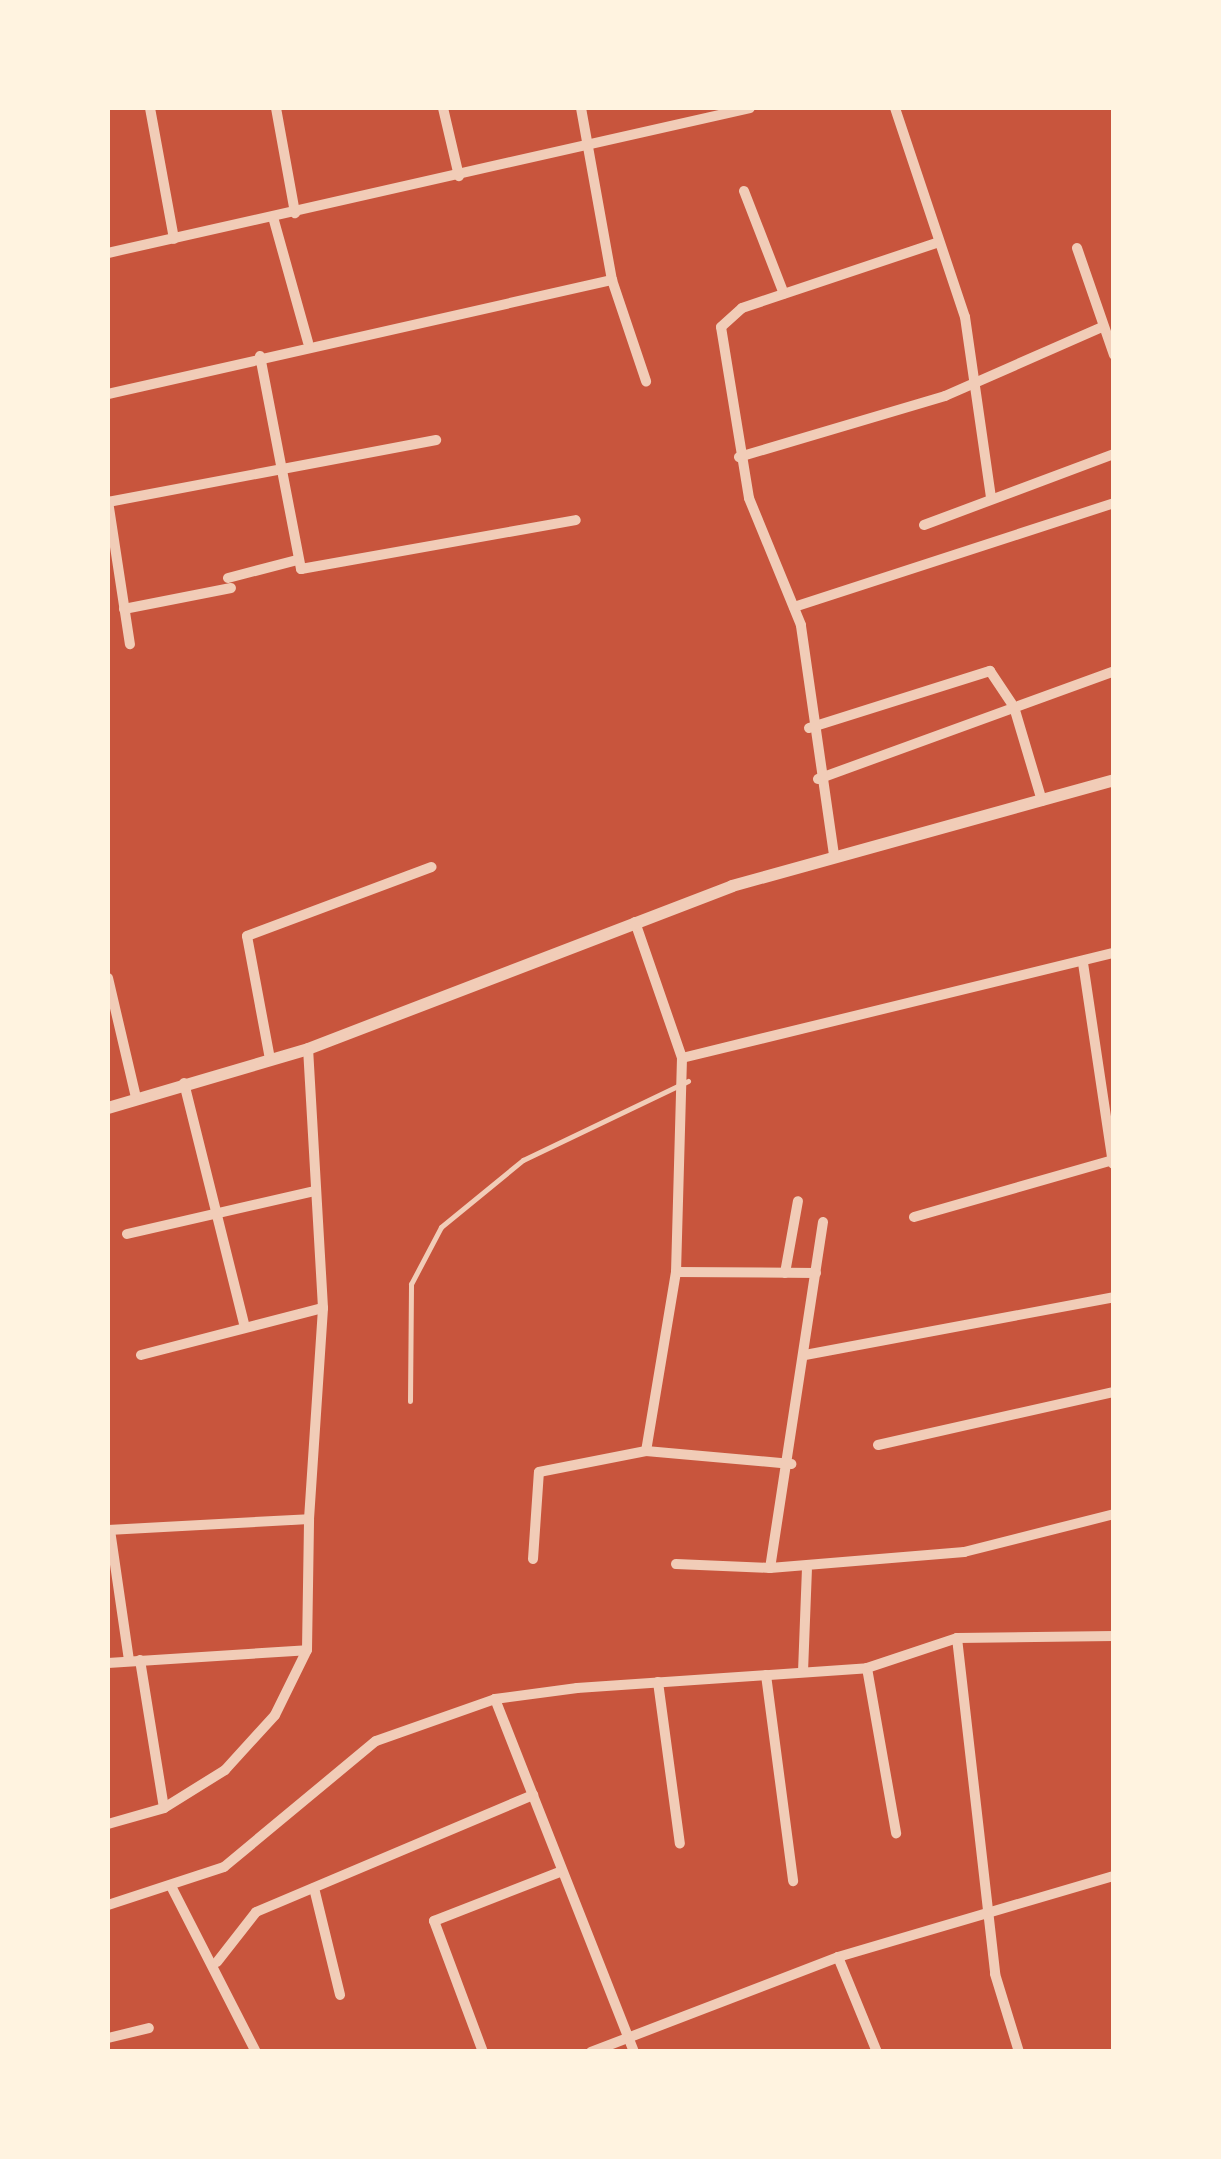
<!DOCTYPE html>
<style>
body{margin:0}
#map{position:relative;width:1221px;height:2159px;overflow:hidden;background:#c8553d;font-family:Raleway,sans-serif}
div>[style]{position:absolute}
.service>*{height:5px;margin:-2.5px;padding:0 2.5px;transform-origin:2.5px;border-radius:2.5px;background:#f1ccb7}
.minor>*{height:10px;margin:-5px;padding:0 5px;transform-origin:5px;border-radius:5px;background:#f1ccb7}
.tertiary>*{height:12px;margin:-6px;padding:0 6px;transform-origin:6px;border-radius:6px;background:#f1ccb7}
span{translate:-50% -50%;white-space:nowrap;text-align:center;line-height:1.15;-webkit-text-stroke:8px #fff3e0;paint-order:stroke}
.frame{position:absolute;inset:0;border:110px solid #fff3e0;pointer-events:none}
</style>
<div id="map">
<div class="service">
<i style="left:410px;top:1401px;width:117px;rotate:-89.5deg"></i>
<i style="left:411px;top:1284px;width:64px;rotate:-62.2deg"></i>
<i style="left:441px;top:1227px;width:106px;rotate:-39.3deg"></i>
<i style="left:523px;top:1160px;width:183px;rotate:-25.6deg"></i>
</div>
<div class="minor">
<i style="left:150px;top:108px;width:133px;rotate:79.6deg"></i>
<i style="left:276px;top:108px;width:107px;rotate:79.7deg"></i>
<i style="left:443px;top:108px;width:70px;rotate:76.8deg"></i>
<i style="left:581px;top:108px;width:175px;rotate:79.8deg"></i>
<i style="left:612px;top:280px;width:107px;rotate:71.4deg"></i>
<i style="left:895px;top:108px;width:220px;rotate:71.5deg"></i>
<i style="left:965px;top:317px;width:183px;rotate:81.8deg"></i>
<i style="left:744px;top:191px;width:110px;rotate:68.8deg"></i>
<i style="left:273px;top:217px;width:130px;rotate:74.4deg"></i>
<i style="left:1077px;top:248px;width:113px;rotate:70.9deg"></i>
<i style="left:108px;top:253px;width:658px;rotate:-12.73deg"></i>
<i style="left:260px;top:356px;width:217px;rotate:79.1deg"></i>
<i style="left:301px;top:569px;width:279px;rotate:-10.1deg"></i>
<i style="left:108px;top:394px;width:517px;rotate:-12.75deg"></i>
<i style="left:739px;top:457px;width:215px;rotate:-16.5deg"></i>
<i style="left:945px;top:396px;width:171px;rotate:-23.7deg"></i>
<i style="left:108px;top:501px;width:145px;rotate:81.3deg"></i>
<i style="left:108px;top:502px;width:334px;rotate:-10.7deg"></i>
<i style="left:924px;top:525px;width:203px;rotate:-20.5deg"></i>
<i style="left:228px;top:578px;width:71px;rotate:-14.6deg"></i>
<i style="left:794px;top:607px;width:336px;rotate:-18deg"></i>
<i style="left:124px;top:609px;width:109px;rotate:-11.1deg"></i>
<i style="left:809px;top:728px;width:190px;rotate:-17.5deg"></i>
<i style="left:990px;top:671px;width:43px;rotate:56.3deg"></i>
<i style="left:1014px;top:707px;width:98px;rotate:73.4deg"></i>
<i style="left:818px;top:779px;width:315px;rotate:-20deg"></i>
<i style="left:834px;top:855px;width:232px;rotate:-98.2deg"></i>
<i style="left:801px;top:625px;width:137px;rotate:-112.3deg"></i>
<i style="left:749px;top:498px;width:173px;rotate:-99.3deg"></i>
<i style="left:721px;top:327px;width:28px;rotate:-42deg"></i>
<i style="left:742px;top:308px;width:208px;rotate:-18.5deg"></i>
<i style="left:635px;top:922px;width:144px;rotate:70.9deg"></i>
<i style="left:682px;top:1058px;width:445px;rotate:-13.7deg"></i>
<i style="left:1083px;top:963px;width:203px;rotate:81.5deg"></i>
<i style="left:108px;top:978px;width:122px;rotate:76.8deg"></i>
<i style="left:682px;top:1058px;width:214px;rotate:91.6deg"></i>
<i style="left:676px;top:1272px;width:181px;rotate:99.5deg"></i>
<i style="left:646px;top:1451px;width:146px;rotate:5.1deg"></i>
<i style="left:270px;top:1059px;width:125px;rotate:-100.6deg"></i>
<i style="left:247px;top:936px;width:197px;rotate:-20.5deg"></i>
<i style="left:184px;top:1083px;width:252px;rotate:76deg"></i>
<i style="left:914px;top:1217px;width:207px;rotate:-16deg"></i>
<i style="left:823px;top:1222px;width:350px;rotate:98.7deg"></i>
<i style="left:770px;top:1568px;width:195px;rotate:-4.7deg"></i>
<i style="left:964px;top:1552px;width:155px;rotate:-14.2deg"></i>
<i style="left:127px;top:1234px;width:192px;rotate:-12.9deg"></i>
<i style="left:676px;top:1272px;width:140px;rotate:0.4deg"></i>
<i style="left:785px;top:1273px;width:73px;rotate:-79.8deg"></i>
<i style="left:141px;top:1355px;width:188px;rotate:-14.5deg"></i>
<i style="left:805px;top:1355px;width:314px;rotate:-10.6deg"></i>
<i style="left:878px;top:1445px;width:242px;rotate:-12.7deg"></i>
<i style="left:108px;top:1530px;width:201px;rotate:-3.1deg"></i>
<i style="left:309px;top:1519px;width:211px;rotate:-86.2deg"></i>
<i style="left:323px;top:1308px;width:259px;rotate:-93.3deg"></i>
<i style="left:110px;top:1530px;width:132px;rotate:81.7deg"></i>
<i style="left:533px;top:1559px;width:87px;rotate:-86.1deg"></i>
<i style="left:539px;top:1472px;width:109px;rotate:-11.1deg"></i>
<i style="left:676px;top:1564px;width:94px;rotate:2.4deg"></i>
<i style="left:957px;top:1638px;width:338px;rotate:83.5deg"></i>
<i style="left:995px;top:1974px;width:82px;rotate:72.9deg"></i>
<i style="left:140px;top:1660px;width:150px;rotate:80.8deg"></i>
<i style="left:108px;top:1663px;width:199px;rotate:-3.7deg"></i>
<i style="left:867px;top:1668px;width:95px;rotate:-18.4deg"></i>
<i style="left:957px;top:1638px;width:157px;rotate:-0.7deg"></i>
<i style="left:803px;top:1672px;width:102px;rotate:-87.8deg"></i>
<i style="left:766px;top:1675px;width:208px;rotate:82.5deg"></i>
<i style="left:658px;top:1682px;width:163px;rotate:82.3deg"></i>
<i style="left:495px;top:1699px;width:379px;rotate:68.5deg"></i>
<i style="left:108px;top:1824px;width:58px;rotate:-15.9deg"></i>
<i style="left:164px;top:1808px;width:72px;rotate:-31.9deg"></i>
<i style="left:225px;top:1770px;width:74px;rotate:-47.7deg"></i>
<i style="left:275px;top:1715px;width:72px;rotate:-63.8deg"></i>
<i style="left:307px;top:1650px;width:131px;rotate:-89.1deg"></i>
<i style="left:172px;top:1888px;width:184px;rotate:62.9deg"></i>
<i style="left:314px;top:1888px;width:110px;rotate:76.3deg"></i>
<i style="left:108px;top:1905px;width:122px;rotate:-18.1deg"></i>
<i style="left:224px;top:1867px;width:197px;rotate:-39.7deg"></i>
<i style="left:376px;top:1741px;width:126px;rotate:-19.4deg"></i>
<i style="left:495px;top:1699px;width:83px;rotate:-7.6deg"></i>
<i style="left:577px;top:1688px;width:291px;rotate:-3.9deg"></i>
<i style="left:867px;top:1668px;width:168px;rotate:80deg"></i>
<i style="left:838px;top:1957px;width:103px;rotate:67.7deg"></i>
<i style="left:217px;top:1962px;width:63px;rotate:-52deg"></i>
<i style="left:256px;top:1912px;width:301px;rotate:-22.9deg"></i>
<i style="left:108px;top:2038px;width:42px;rotate:-13.7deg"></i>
<i style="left:483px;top:2052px;width:140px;rotate:-110.5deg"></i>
<i style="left:434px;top:1921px;width:137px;rotate:-21.3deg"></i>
<i style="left:591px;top:2052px;width:265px;rotate:-21deg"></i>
<i style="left:838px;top:1957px;width:288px;rotate:-16.4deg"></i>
</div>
<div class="tertiary">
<i style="left:108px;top:1108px;width:209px;rotate:-16.4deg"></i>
<i style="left:308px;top:1049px;width:454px;rotate:-21deg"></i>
<i style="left:732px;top:886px;width:396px;rotate:-15.5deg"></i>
</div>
<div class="frame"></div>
</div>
